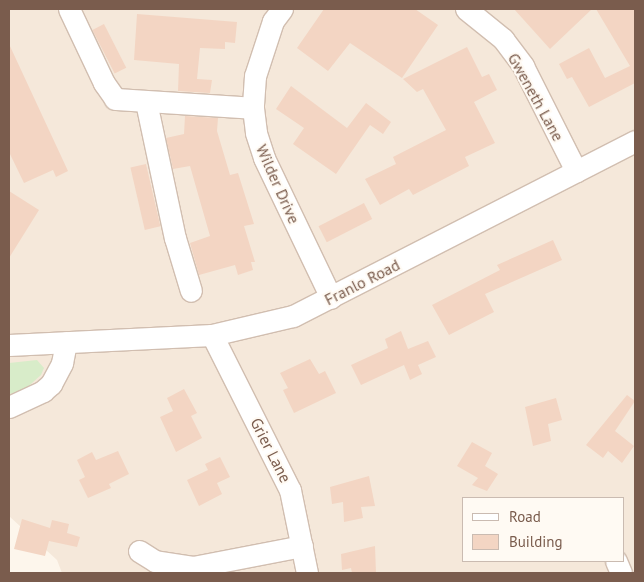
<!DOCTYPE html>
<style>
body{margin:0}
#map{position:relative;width:644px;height:582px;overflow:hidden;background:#fdf6ec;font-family:"PT Sans",sans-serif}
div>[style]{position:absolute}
.residential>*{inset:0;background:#f5e8da}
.green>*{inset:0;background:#d8ecc9}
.building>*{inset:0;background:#f3d5c3;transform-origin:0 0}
.roads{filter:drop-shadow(1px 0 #d1beb0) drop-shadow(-1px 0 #d1beb0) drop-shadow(0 1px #d1beb0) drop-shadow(0 -1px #d1beb0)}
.minor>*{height:21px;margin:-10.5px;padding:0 10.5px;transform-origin:10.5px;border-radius:10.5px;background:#fff}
span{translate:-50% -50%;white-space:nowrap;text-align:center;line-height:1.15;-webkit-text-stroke:4px #fffaf3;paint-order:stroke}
.street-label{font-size:16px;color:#7a5c4d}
.frame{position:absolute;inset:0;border:10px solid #7a5c4d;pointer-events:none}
.legend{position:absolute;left:462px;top:497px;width:162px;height:65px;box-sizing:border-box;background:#fffaf3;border:1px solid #cabbb1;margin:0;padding:6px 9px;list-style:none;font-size:15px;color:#7a5c4d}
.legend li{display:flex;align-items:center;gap:10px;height:25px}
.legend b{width:25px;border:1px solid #cabbb1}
</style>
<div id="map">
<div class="residential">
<i style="clip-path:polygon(evenodd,9px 9px,635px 9px,635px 573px,62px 573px,57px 560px,9px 516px,9px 9px,463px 498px,623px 498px,623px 561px,463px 561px,463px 498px)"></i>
</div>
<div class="green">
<i style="clip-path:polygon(37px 360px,44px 368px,41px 375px,22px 392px,9px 394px,9px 363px)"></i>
</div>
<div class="building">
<i style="clip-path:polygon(324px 9px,415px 9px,438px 25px,402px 78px,350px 43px,328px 71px,297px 48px)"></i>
<i style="clip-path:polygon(514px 9px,592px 9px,550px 49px)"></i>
<i style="clip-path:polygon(596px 9px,635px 9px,635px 83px,589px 107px,572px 77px,567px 79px,559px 64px,589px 48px,605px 78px,630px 66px)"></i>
<i style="clip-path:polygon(137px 14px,237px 22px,235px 43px,225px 42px,225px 49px,200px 48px,197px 79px,212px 80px,210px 93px,178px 91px,179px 64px,134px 60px)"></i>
<i style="left:104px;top:24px;width:49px;height:13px;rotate:63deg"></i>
<i style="clip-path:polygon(9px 44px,68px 171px,56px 177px,53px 170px,24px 183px,9px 152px)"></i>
<i style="clip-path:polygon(467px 47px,482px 77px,489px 74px,497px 90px,474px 102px,495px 143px,465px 157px,469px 166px,413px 195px,409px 189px,380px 205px,365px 179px,396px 164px,393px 157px,446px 130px,423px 89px,417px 92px,403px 79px)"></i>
<i style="clip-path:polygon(291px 86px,347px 128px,366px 103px,391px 122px,383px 134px,370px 125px,336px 174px,293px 144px,304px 128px,276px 109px)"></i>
<i style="clip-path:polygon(185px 116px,218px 118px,217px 131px,230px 175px,238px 173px,254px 224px,244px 226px,255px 262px,251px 262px,253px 270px,238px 275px,235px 265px,199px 275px,190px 243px,210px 236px,190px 166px,173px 169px,166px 138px,184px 134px)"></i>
<i style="left:146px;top:164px;width:64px;height:16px;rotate:77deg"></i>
<i style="clip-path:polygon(9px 191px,39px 210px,9px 258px)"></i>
<i style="left:364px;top:203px;width:18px;height:51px;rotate:63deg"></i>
<i style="clip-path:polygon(553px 240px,562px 260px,485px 294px,494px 312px,449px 335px,432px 305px,500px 270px,497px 265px)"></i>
<i style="clip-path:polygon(401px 331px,408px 349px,428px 341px,436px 357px,418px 365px,422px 374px,410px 380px,404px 365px,361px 385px,351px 365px,388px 348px,385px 339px)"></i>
<i style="clip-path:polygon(310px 359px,319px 374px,325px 371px,336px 393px,294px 413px,283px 390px,288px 388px,280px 373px)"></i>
<i style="clip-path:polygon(184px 389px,197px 413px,191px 416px,202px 438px,176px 452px,160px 417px,173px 411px,167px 398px)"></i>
<i style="clip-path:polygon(627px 395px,635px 401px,615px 431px,634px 446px,622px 463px,608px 451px,603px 458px,586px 445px)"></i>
<i style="clip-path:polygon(556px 398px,562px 420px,548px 424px,551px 441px,533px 446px,525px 407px)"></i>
<i style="clip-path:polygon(472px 442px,492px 453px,485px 466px,498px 474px,487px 491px,472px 485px,478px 478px,457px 466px)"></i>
<i style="clip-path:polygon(118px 451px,129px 474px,109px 484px,111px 488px,88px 498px,79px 480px,85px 477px,77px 460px,92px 452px,96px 460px)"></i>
<i style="clip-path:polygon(220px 457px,230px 477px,217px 483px,222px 494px,199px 506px,187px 480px,208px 470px,205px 464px)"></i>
<i style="clip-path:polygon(369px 476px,375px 506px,361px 507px,363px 518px,344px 522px,343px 502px,332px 504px,330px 487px)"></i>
<i style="clip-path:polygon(22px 519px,50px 528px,52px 520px,69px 524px,67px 533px,80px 537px,77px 547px,49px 541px,45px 556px,14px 549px)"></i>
<i style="clip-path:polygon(375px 546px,376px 573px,352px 573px,351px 568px,342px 570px,341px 554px)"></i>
</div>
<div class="roads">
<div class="minor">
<i style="left:69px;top:9px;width:82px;rotate:64.7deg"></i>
<i style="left:104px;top:83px;width:19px;rotate:55deg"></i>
<i style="left:115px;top:99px;width:138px;rotate:3.7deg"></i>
<i style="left:282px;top:9px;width:15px;rotate:127deg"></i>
<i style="left:273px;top:21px;width:58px;rotate:108.1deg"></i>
<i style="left:255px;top:76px;width:32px;rotate:94deg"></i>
<i style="left:253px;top:108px;width:25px;rotate:83deg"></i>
<i style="left:256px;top:133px;width:26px;rotate:72deg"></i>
<i style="left:264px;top:158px;width:155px;rotate:64.4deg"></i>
<i style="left:466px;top:9px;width:48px;rotate:39deg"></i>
<i style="left:503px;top:39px;width:34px;rotate:53deg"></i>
<i style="left:523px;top:66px;width:118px;rotate:63.2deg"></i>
<i style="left:146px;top:102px;width:139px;rotate:78deg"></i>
<i style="left:175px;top:238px;width:55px;rotate:73.2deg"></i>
<i style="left:212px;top:335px;width:174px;rotate:63.3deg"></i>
<i style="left:290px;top:490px;width:85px;rotate:78.4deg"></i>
<i style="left:9px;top:345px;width:203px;rotate:-2.8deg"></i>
<i style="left:212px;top:335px;width:83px;rotate:-13.2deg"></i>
<i style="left:293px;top:316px;width:384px;rotate:-27.1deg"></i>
<i style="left:9px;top:407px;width:38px;rotate:-25deg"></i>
<i style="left:43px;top:391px;width:11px;rotate:-41deg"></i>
<i style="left:51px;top:384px;width:24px;rotate:-62deg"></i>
<i style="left:62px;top:363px;width:21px;rotate:-79deg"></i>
<i style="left:139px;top:551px;width:19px;rotate:32deg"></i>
<i style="left:155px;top:561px;width:38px;rotate:9deg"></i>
<i style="left:193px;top:567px;width:111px;rotate:-10.9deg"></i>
<i style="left:616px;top:561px;width:13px;rotate:67deg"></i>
</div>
</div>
<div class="street-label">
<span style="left:536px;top:97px;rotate:61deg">Gweneth Lane</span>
<span style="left:278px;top:184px;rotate:66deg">Wilder Drive</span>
<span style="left:362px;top:282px;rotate:-27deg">Franlo Road</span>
<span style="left:271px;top:450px;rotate:63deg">Grier Lane</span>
</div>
<div class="frame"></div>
<ul class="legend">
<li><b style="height:6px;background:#fff"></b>Road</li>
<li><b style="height:14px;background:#f3d5c3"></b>Building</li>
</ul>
</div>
